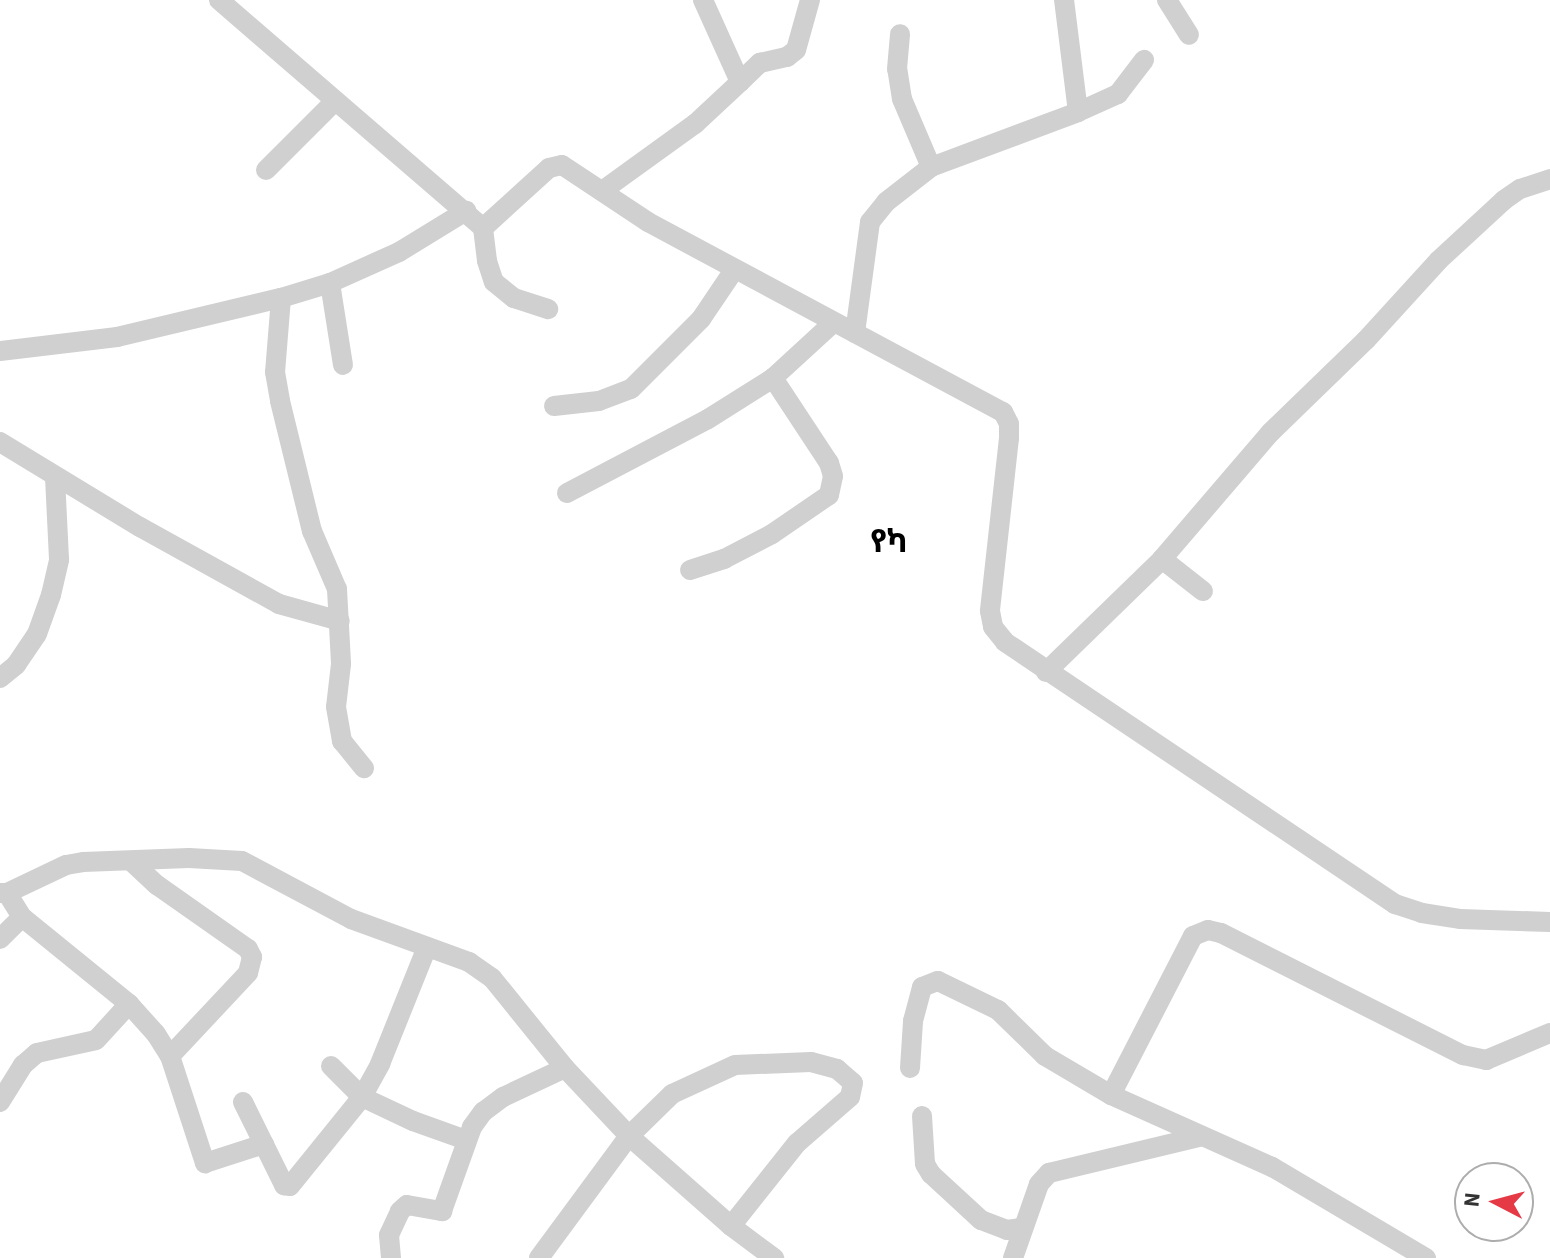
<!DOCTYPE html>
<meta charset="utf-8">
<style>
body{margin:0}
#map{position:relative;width:1550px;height:1258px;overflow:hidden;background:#fff;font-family:"Source Sans 3","Noto Sans Ethiopic",sans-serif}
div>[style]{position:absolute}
.minor>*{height:20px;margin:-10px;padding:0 10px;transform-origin:10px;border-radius:10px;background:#d0d0d0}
span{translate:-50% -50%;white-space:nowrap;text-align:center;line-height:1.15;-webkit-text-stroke:8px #fff;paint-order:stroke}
.district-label{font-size:32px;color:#000;font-weight:700}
.north{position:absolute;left:1454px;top:1162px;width:80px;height:80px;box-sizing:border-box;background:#fff;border:2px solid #adadad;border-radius:50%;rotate:276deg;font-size:22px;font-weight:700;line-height:32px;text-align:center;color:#333}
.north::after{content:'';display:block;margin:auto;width:28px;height:36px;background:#e63946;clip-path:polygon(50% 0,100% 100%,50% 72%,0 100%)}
</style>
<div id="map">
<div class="minor">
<i style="left:219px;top:0;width:349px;rotate:40.8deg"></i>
<i style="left:483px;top:228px;width:89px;rotate:-42.3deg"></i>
<i style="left:549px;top:168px;width:13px;rotate:-13deg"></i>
<i style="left:562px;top:165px;width:103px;rotate:33.5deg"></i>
<i style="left:648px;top:222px;width:403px;rotate:28.2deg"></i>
<i style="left:1003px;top:412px;width:13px;rotate:63deg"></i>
<i style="left:1009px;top:424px;width:14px;rotate:90deg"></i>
<i style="left:1009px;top:438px;width:174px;rotate:96.3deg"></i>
<i style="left:990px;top:611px;width:16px;rotate:79deg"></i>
<i style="left:993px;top:627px;width:19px;rotate:51deg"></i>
<i style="left:1005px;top:642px;width:470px;rotate:33.9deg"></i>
<i style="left:1395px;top:904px;width:28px;rotate:18deg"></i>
<i style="left:1422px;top:913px;width:38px;rotate:9deg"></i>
<i style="left:1460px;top:919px;width:90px;rotate:1.9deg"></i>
<i style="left:1167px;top:0;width:41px;rotate:57.8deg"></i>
<i style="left:740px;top:82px;width:28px;rotate:-44deg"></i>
<i style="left:760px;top:63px;width:28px;rotate:-13deg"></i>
<i style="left:787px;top:57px;width:11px;rotate:-38deg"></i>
<i style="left:796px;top:50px;width:52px;rotate:-74.4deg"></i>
<i style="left:1078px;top:112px;width:44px;rotate:-24.2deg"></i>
<i style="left:1118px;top:94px;width:43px;rotate:-52.6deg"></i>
<i style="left:931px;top:167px;width:157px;rotate:-20.5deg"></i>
<i style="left:1078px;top:112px;width:113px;rotate:-97.1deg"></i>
<i style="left:266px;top:170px;width:98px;rotate:-45deg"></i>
<i style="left:602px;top:191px;width:115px;rotate:-35.8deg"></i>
<i style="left:695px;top:124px;width:62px;rotate:-43deg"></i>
<i style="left:740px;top:82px;width:90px;rotate:-114.3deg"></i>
<i style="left:483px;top:228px;width:33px;rotate:83deg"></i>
<i style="left:487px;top:261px;width:22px;rotate:72deg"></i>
<i style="left:494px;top:282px;width:26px;rotate:39deg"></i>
<i style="left:514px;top:298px;width:36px;rotate:18deg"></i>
<i style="left:330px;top:283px;width:83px;rotate:81deg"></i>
<i style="left:281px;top:298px;width:74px;rotate:94.6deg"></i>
<i style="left:275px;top:372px;width:29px;rotate:80deg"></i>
<i style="left:280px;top:401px;width:134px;rotate:76.2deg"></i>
<i style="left:312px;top:531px;width:63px;rotate:66.7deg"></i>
<i style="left:337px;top:589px;width:75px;rotate:86.9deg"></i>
<i style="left:341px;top:664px;width:43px;rotate:96.6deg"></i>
<i style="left:336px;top:707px;width:35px;rotate:80deg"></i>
<i style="left:342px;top:741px;width:35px;rotate:51deg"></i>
<i style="left:855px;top:333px;width:112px;rotate:-82.3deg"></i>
<i style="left:870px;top:222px;width:26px;rotate:-51deg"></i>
<i style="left:886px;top:202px;width:57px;rotate:-37.9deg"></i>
<i style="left:931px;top:167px;width:74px;rotate:-113.1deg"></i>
<i style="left:902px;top:99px;width:30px;rotate:-99deg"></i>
<i style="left:897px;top:69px;width:35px;rotate:-85deg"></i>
<i style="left:0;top:351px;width:118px;rotate:-6.8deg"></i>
<i style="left:117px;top:337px;width:169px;rotate:-13.4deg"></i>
<i style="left:281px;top:298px;width:51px;rotate:-17deg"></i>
<i style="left:330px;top:283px;width:76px;rotate:-24.2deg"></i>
<i style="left:399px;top:252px;width:79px;rotate:-31.5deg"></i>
<i style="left:554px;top:406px;width:45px;rotate:-6.3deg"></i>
<i style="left:599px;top:401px;width:34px;rotate:-21deg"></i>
<i style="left:631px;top:389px;width:99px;rotate:-45deg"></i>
<i style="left:701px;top:319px;width:59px;rotate:-56deg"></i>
<i style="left:0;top:442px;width:164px;rotate:31.3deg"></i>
<i style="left:140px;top:527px;width:159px;rotate:29deg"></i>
<i style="left:279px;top:604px;width:63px;rotate:15.6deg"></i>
<i style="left:567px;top:493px;width:159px;rotate:-27.7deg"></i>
<i style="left:708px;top:419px;width:77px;rotate:-32.2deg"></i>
<i style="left:1162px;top:559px;width:52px;rotate:38deg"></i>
<i style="left:690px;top:570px;width:36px;rotate:-18deg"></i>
<i style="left:724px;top:559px;width:54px;rotate:-27.5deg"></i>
<i style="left:772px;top:534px;width:69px;rotate:-34.4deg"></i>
<i style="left:829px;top:495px;width:19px;rotate:-78deg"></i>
<i style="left:833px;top:476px;width:14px;rotate:-107deg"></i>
<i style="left:829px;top:463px;width:102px;rotate:-123.4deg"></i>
<i style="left:773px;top:378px;width:80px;rotate:-42.5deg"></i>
<i style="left:1046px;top:672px;width:162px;rotate:-44.2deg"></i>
<i style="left:1162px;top:559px;width:167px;rotate:-49.4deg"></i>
<i style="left:1271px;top:432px;width:132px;rotate:-44.1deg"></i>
<i style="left:1366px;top:340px;width:108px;rotate:-47.6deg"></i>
<i style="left:1439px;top:260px;width:88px;rotate:-42.7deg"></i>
<i style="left:1504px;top:200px;width:19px;rotate:-35deg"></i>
<i style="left:1520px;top:189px;width:32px;rotate:-18deg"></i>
<i style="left:0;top:678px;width:21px;rotate:-39deg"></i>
<i style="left:16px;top:665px;width:37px;rotate:-56deg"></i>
<i style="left:37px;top:634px;width:41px;rotate:-70.3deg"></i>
<i style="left:51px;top:595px;width:37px;rotate:-77deg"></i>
<i style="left:59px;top:559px;width:82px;rotate:-92.8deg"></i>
<i style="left:132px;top:862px;width:34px;rotate:43deg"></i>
<i style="left:157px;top:885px;width:111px;rotate:35.1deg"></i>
<i style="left:248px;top:949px;width:9px;rotate:63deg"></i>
<i style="left:252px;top:957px;width:16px;rotate:104deg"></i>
<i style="left:248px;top:973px;width:114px;rotate:133.2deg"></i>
<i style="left:0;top:893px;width:7px"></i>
<i style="left:7px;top:893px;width:65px;rotate:-25.4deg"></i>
<i style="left:66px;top:865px;width:17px;rotate:-10deg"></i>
<i style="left:83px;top:862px;width:106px;rotate:-2.2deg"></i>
<i style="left:189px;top:858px;width:53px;rotate:3.2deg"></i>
<i style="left:242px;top:861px;width:123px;rotate:28deg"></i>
<i style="left:351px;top:919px;width:126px;rotate:20deg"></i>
<i style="left:469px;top:962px;width:28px;rotate:35deg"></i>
<i style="left:492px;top:978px;width:116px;rotate:51deg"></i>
<i style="left:565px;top:1068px;width:93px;rotate:46.7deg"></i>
<i style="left:629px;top:1136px;width:136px;rotate:41.4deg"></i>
<i style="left:731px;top:1226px;width:54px;rotate:36.7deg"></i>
<i style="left:7px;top:893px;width:28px;rotate:58deg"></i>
<i style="left:22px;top:917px;width:138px;rotate:39.1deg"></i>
<i style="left:129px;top:1004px;width:40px;rotate:48deg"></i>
<i style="left:156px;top:1034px;width:26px;rotate:58deg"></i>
<i style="left:170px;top:1056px;width:113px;rotate:71.9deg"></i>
<i style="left:205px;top:1163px;width:62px;rotate:-17.9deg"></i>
<i style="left:0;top:939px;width:31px;rotate:-45deg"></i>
<i style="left:331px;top:1066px;width:44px;rotate:45deg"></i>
<i style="left:362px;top:1097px;width:38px;rotate:-61deg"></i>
<i style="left:380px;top:1064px;width:126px;rotate:-68.1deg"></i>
<i style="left:910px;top:1068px;width:47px;rotate:-86.3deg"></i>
<i style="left:913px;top:1021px;width:35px;rotate:-75deg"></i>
<i style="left:922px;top:987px;width:17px;rotate:-21deg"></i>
<i style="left:938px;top:981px;width:67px;rotate:25.8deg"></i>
<i style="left:998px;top:1010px;width:66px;rotate:44.4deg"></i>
<i style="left:1045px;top:1056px;width:77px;rotate:30.6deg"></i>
<i style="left:0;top:1102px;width:44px;rotate:-58.1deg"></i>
<i style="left:23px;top:1065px;width:18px;rotate:-41deg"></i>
<i style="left:37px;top:1053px;width:60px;rotate:-12.4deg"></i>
<i style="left:96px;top:1040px;width:49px;rotate:-47.5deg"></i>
<i style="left:243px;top:1102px;width:93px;rotate:63.7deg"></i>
<i style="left:284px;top:1185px;width:6px;rotate:9deg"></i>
<i style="left:290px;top:1186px;width:114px;rotate:-51deg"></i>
<i style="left:362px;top:1097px;width:56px;rotate:25.2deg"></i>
<i style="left:413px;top:1121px;width:56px;rotate:19.7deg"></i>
<i style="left:922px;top:1116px;width:48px;rotate:86.4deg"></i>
<i style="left:925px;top:1164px;width:12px;rotate:59deg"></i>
<i style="left:931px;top:1174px;width:68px;rotate:42.6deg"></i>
<i style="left:981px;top:1220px;width:28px;rotate:21deg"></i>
<i style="left:1007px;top:1230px;width:15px;rotate:-8deg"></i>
<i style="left:391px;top:1258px;width:23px;rotate:-95deg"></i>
<i style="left:389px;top:1235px;width:26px;rotate:-65deg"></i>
<i style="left:400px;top:1211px;width:9px;rotate:-41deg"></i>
<i style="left:407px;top:1205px;width:36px;rotate:10deg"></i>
<i style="left:442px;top:1211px;width:89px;rotate:-70.3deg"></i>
<i style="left:472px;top:1127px;width:19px;rotate:-54deg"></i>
<i style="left:483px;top:1112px;width:25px;rotate:-37deg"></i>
<i style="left:503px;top:1097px;width:68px;rotate:-25.1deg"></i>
<i style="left:539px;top:1258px;width:152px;rotate:-53.6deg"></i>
<i style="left:629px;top:1136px;width:60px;rotate:-44.3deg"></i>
<i style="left:672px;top:1094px;width:69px;rotate:-24.7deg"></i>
<i style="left:735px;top:1065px;width:76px;rotate:-2.3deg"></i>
<i style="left:811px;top:1062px;width:27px;rotate:15deg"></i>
<i style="left:837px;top:1069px;width:21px;rotate:41deg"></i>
<i style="left:853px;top:1083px;width:14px;rotate:102deg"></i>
<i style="left:850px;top:1097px;width:70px;rotate:139deg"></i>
<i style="left:797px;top:1143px;width:106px;rotate:128.5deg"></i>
<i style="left:1013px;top:1258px;width:78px;rotate:-70.6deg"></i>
<i style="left:1039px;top:1184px;width:15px;rotate:-48deg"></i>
<i style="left:1049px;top:1173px;width:154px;rotate:-13.5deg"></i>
<i style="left:1426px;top:1258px;width:179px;rotate:-149.4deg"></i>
<i style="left:1272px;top:1167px;width:176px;rotate:-155.9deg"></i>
<i style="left:1111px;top:1095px;width:179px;rotate:-62.7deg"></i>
<i style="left:1193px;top:936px;width:16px;rotate:-22deg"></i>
<i style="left:1208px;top:930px;width:13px;rotate:13deg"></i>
<i style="left:1221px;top:933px;width:271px;rotate:26.8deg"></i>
<i style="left:1463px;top:1055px;width:24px;rotate:12deg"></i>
<i style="left:1486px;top:1060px;width:69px;rotate:-22.9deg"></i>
</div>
<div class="district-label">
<span style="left:889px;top:542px">የካ</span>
</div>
<div class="north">N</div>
</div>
